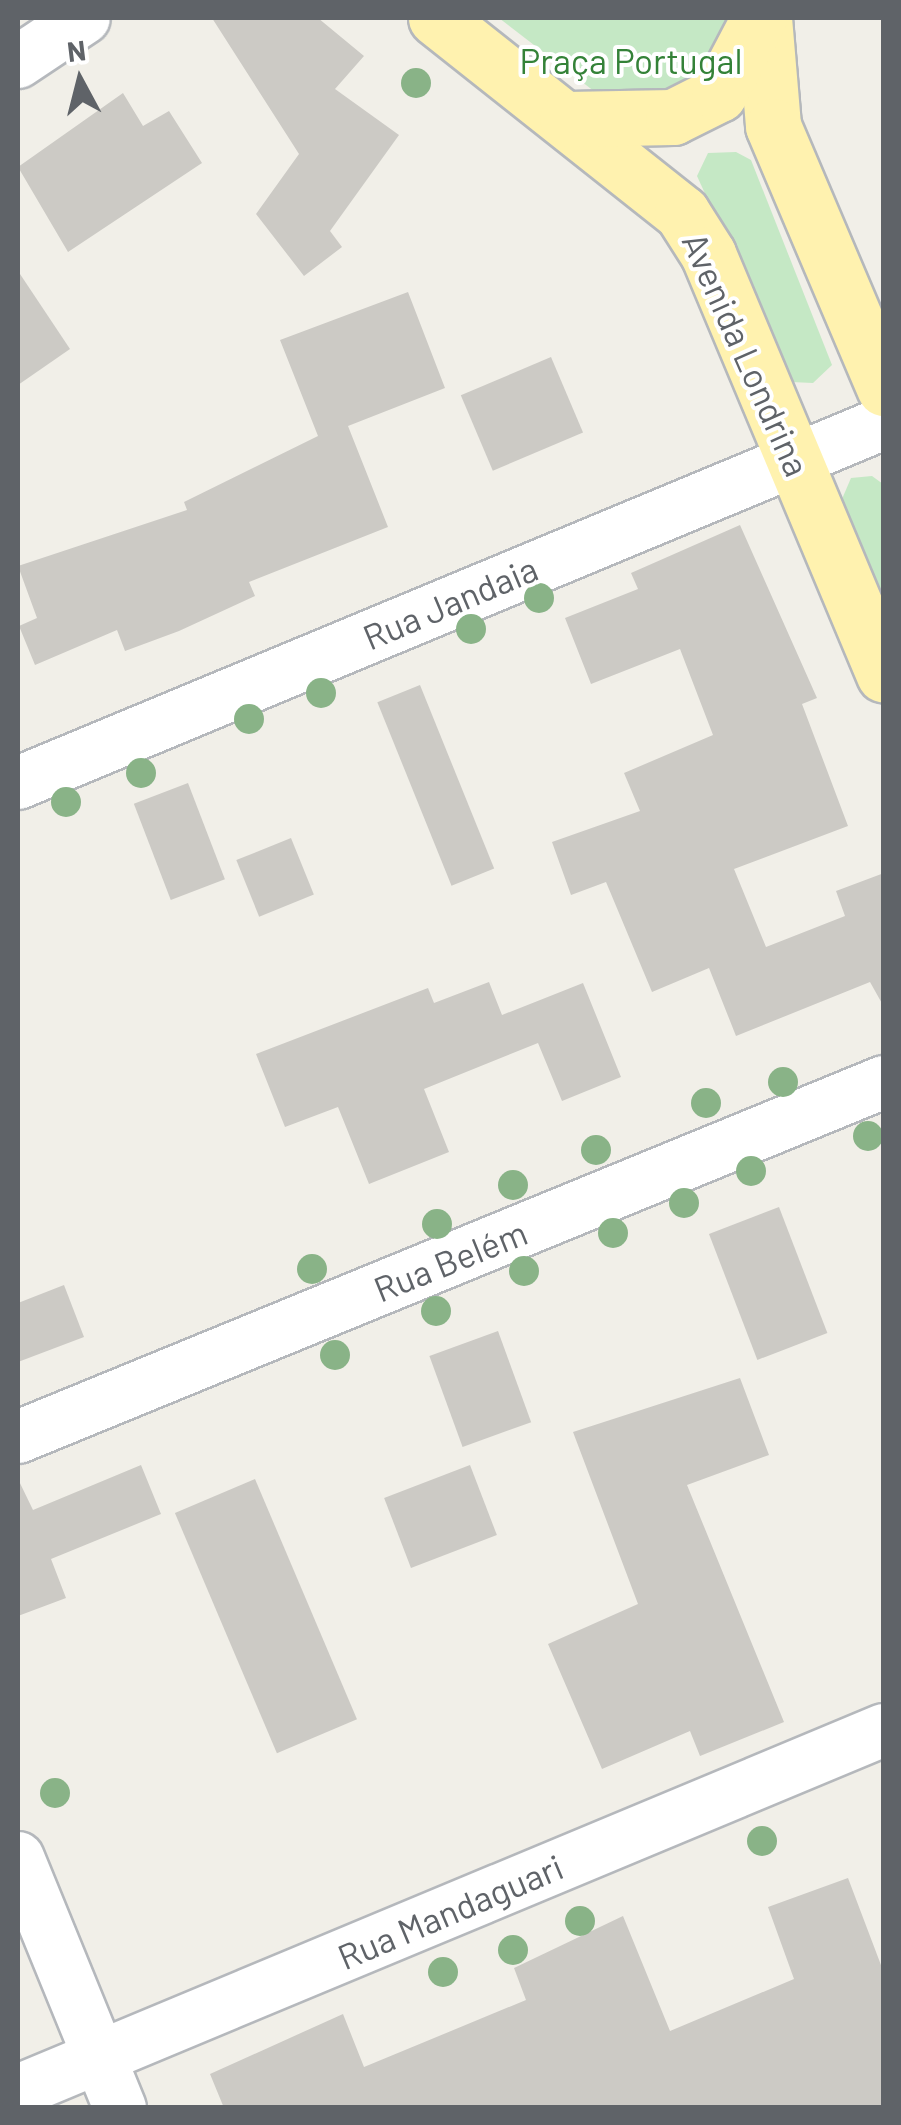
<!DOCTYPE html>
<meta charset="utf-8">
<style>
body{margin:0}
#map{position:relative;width:901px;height:2125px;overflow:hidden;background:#f1efe8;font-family:Barlow,sans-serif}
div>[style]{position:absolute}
.green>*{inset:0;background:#c5e8c5}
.building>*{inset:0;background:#cccac5;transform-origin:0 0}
.roads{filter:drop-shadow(2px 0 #b5b8bc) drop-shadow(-2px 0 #b5b8bc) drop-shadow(0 2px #b5b8bc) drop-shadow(0 -2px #b5b8bc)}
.minor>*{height:52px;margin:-26px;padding:0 26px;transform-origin:26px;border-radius:26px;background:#fff}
.major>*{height:55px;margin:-27.5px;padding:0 27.5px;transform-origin:27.5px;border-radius:27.5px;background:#fff2af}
.trees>*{width:30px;height:30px;margin:-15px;border-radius:50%;background:#89b387}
span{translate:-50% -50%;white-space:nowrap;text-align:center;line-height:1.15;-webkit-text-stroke:8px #fff;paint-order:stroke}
.park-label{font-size:35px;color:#348238}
.street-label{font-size:35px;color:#5f6368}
.frame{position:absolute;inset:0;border:20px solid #5f6368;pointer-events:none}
.north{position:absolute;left:30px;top:30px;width:100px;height:100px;-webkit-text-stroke:8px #fff;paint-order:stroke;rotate:353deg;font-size:28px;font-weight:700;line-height:40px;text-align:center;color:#5f6368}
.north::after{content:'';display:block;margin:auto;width:35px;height:45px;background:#5f6368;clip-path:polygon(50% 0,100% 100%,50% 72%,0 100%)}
</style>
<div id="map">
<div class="green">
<i style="clip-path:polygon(499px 18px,746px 18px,710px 69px,669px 93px,599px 95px)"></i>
<i style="clip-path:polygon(736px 152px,751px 160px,832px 365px,813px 383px,791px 382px,697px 176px,708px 153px)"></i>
<i style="clip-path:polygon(872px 476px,883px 484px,883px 605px,842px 499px,851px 478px)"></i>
</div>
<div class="building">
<i style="clip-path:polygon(212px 18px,318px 18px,364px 56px,335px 89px,399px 135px,330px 231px,342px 247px,304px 276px,256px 214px,299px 154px)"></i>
<i style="clip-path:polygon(123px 93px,143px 126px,169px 111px,202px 163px,68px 252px,18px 167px)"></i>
<i style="clip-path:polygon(18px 271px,70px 349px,18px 385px)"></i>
<i style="clip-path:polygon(408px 292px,445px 388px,348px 426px,388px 527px,249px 582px,255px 596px,179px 631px,125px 651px,117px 630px,35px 665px,19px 626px,37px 618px,18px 566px,187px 510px,184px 502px,318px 436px,280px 340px)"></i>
<i style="left:551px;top:357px;width:82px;height:98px;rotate:67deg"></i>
<i style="clip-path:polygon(740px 525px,817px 698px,802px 704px,848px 826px,734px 869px,766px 947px,845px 916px,836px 891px,884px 873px,884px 1007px,870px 982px,736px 1036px,709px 968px,652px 992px,606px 882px,571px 895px,552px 842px,640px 811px,624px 773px,713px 735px,680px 649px,591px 684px,565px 618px,638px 589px,631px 573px)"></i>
<i style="left:420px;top:685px;width:198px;height:46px;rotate:68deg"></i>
<i style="left:188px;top:783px;width:103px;height:58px;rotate:69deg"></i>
<i style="left:291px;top:838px;width:61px;height:59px;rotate:68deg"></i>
<i style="clip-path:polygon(489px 982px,502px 1015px,583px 983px,621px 1077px,562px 1101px,538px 1043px,424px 1089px,449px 1152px,369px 1184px,338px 1107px,285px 1127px,256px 1054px,428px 988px,434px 1003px)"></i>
<i style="left:779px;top:1207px;width:135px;height:75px;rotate:69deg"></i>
<i style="clip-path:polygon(64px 1285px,84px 1337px,18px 1362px,18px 1303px)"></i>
<i style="left:498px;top:1331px;width:97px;height:73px;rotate:70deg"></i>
<i style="clip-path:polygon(740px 1378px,769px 1455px,687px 1485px,784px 1722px,700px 1756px,690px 1731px,602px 1769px,548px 1644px,638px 1604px,573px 1432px)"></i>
<i style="clip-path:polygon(141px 1465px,161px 1514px,51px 1559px,66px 1598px,18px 1616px,18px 1479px,33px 1510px)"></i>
<i style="left:470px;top:1465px;width:75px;height:92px;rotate:69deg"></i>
<i style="left:255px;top:1479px;width:261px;height:87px;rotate:67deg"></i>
<i style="clip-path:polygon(848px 1878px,884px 1973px,884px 2108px,224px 2108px,210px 2074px,343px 2014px,364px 2067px,526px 2000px,514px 1968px,623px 1916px,670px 2031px,794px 1979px,768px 1907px)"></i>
</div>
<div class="roads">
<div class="minor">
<i style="left:18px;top:62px;width:79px;rotate:-33.7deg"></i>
<i style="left:18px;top:783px;width:938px;rotate:-22.57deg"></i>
<i style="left:18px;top:1437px;width:936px;rotate:-22.29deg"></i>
<i style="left:18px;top:1858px;width:270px;rotate:67.8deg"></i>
<i style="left:18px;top:2091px;width:938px;rotate:-22.63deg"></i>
</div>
<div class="major">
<i style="left:436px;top:18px;width:314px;rotate:38.4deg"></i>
<i style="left:682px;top:213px;width:49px;rotate:57.6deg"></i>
<i style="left:708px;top:254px;width:456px;rotate:67.3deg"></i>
<i style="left:764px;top:18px;width:108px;rotate:85.2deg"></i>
<i style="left:773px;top:126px;width:285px;rotate:67deg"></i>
<i style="left:567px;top:119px;width:106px;rotate:-1.1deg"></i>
<i style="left:673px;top:117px;width:51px;rotate:-26.6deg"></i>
<i style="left:719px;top:94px;width:86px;rotate:-62.2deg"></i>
</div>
</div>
<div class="trees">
<i style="left:416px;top:83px"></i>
<i style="left:539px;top:598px"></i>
<i style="left:471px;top:629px"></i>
<i style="left:321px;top:693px"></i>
<i style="left:249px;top:719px"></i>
<i style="left:141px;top:773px"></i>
<i style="left:66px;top:802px"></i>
<i style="left:783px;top:1082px"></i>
<i style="left:706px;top:1103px"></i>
<i style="left:868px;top:1136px"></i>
<i style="left:596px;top:1150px"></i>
<i style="left:751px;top:1171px"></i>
<i style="left:513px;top:1185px"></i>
<i style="left:684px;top:1203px"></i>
<i style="left:437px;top:1224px"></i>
<i style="left:613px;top:1233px"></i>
<i style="left:312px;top:1269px"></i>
<i style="left:524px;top:1271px"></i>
<i style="left:436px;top:1311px"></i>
<i style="left:335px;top:1355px"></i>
<i style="left:55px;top:1793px"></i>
<i style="left:762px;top:1841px"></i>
<i style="left:580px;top:1921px"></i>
<i style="left:513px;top:1950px"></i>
<i style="left:443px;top:1972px"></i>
</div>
<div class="park-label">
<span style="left:631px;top:60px">Praça Portugal</span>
</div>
<div class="street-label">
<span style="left:747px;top:354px;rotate:66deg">Avenida Londrina</span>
<span style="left:450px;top:602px;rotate:-23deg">Rua Jandaia</span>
<span style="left:450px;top:1260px;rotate:-22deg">Rua Belém</span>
<span style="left:450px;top:1911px;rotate:-23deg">Rua Mandaguari</span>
</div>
<div class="frame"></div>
<div class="north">N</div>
</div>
